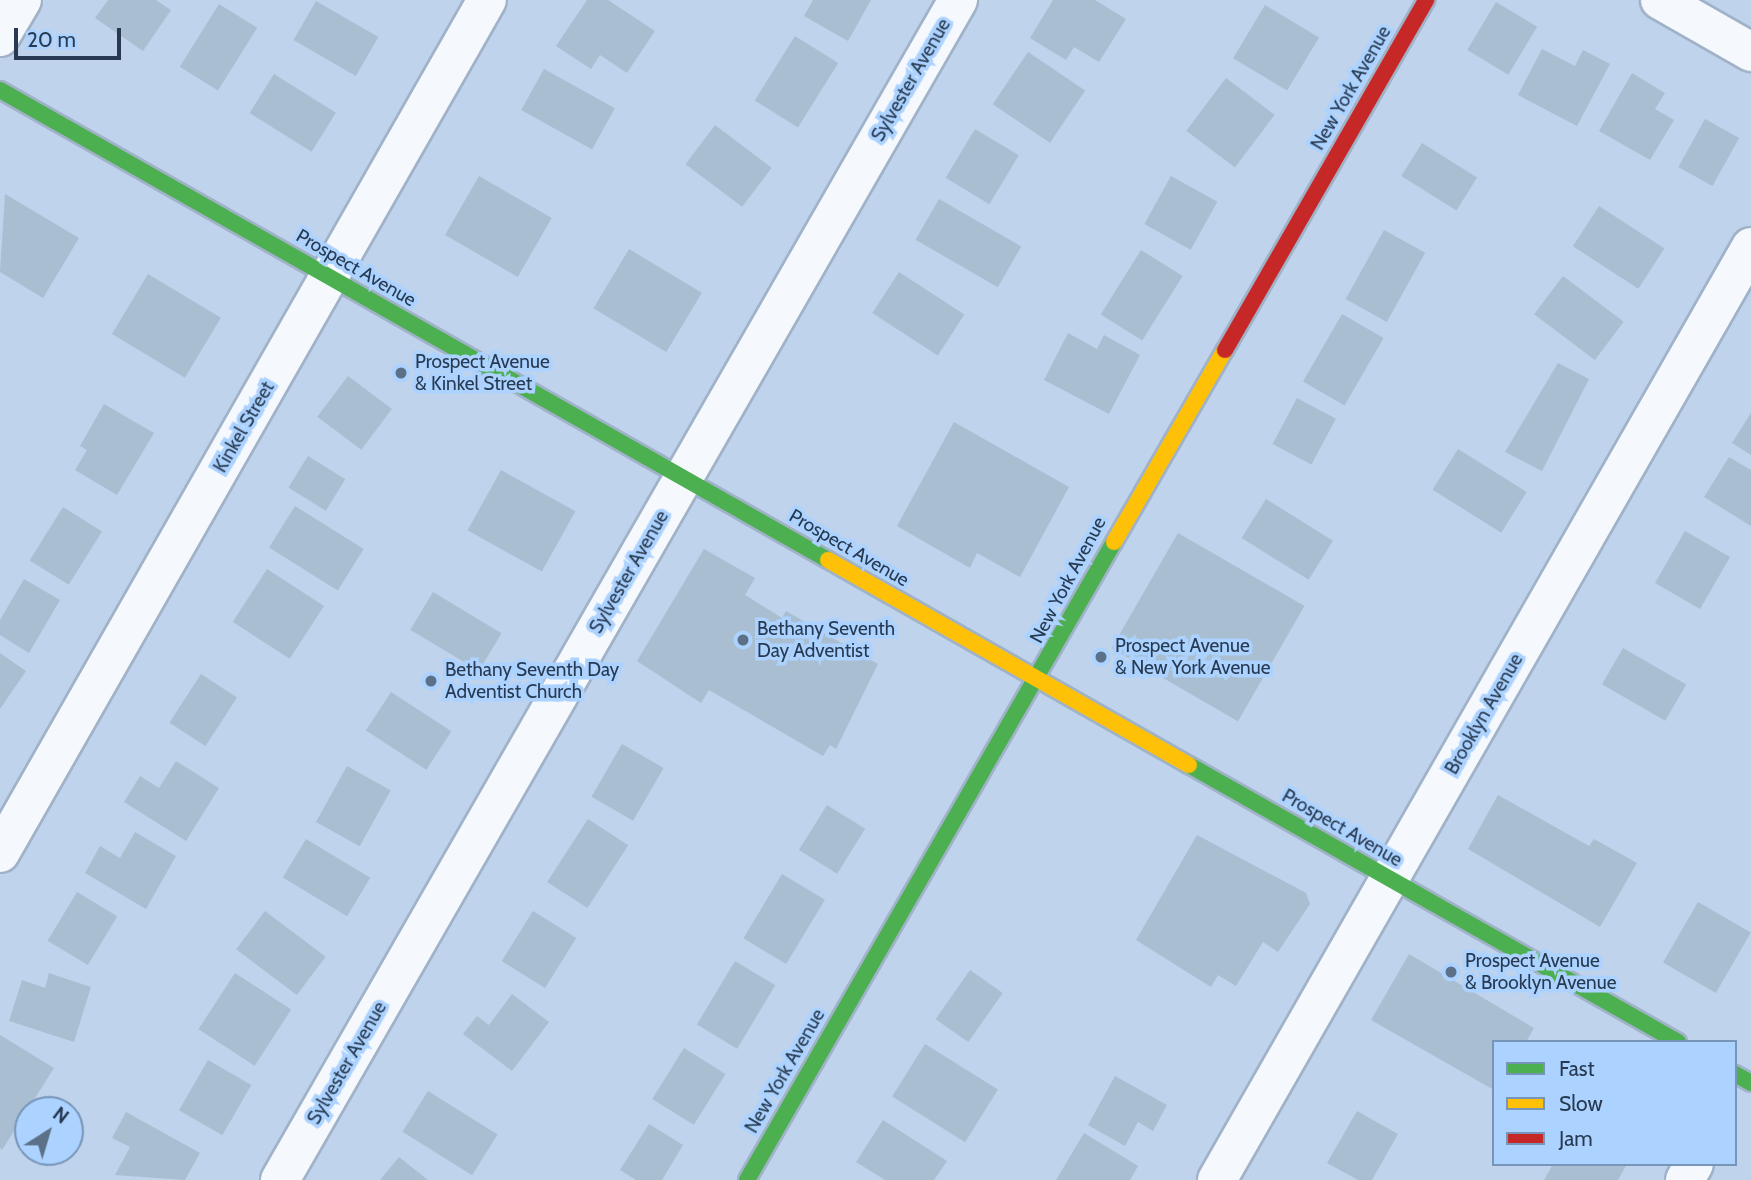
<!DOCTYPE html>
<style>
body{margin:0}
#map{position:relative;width:1751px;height:1180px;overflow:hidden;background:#bfd3ec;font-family:Cabin,sans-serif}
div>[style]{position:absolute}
.building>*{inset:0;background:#a9bed1;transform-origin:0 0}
.roads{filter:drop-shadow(2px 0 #a0b2c8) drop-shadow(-2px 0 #a0b2c8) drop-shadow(0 2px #a0b2c8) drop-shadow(0 -2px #a0b2c8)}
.street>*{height:38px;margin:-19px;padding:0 19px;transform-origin:19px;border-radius:19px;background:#f5f8fc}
.fast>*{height:16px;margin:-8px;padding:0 8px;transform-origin:8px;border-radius:8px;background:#4caf50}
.slow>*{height:16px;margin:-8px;padding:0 8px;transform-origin:8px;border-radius:8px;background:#ffc107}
.jam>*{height:16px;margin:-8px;padding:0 8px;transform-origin:8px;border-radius:8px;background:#c62828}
.dots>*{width:19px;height:19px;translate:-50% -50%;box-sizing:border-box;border:4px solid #acd2ff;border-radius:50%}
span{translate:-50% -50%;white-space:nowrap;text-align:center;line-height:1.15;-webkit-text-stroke:7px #acd2ff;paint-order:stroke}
.street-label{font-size:19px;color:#273a51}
.poi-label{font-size:19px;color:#273a51}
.left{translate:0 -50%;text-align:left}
.legend{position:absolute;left:1492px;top:1040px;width:245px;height:126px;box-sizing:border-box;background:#acd2ff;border:2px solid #7795b9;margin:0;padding:9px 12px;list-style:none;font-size:21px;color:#273a51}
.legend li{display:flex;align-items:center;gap:14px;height:35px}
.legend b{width:35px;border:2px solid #7795b9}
.north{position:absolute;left:14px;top:1096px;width:70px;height:70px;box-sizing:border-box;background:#acd2ff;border:2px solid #7795b9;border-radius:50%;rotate:37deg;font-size:19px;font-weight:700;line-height:28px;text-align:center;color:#273a51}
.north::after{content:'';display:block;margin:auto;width:24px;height:32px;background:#5c7087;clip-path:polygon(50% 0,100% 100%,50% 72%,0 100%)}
.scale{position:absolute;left:14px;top:28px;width:107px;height:32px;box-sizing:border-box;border:4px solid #273a51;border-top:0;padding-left:9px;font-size:21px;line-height:24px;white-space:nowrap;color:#273a51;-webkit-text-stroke:5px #acd2ff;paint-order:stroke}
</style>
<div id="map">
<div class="building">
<i style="clip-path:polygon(108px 0,156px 0,171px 10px,143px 51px,95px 18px)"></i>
<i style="clip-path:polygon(587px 0,608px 0,655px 31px,627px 73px,600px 55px,591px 69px,556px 46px)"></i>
<i style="clip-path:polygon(813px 0,871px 0,848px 41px,804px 16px)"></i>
<i style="clip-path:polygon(1053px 0,1095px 0,1126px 19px,1099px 62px,1074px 47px,1066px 60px,1030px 38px)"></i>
<i style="left:316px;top:1px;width:72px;height:45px;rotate:30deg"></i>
<i style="left:1496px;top:2px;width:48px;height:56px;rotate:31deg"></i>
<i style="left:219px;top:4px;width:45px;height:74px;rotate:32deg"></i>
<i style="left:1265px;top:5px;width:63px;height:62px;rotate:31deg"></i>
<i style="left:795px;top:36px;width:51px;height:76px;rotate:32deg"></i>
<i style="clip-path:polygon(1542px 49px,1575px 66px,1583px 50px,1610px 64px,1577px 126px,1518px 95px)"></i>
<i style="left:1028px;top:52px;width:69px;height:63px;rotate:34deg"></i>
<i style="left:544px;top:69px;width:81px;height:47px;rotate:29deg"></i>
<i style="clip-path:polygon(1632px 73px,1665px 93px,1655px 109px,1674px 120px,1650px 160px,1599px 131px)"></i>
<i style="left:274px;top:74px;width:73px;height:46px;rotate:32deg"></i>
<i style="left:1226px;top:78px;width:61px;height:66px;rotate:37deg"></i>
<i style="left:1705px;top:119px;width:39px;height:55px;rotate:29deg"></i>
<i style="left:715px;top:125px;width:71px;height:49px;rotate:37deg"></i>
<i style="left:975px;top:129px;width:51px;height:57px;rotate:31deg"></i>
<i style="left:1422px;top:143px;width:65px;height:39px;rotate:32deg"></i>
<i style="left:479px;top:176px;width:84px;height:68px;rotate:30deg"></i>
<i style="left:1171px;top:176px;width:53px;height:55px;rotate:29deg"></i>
<i style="clip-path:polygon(5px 194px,79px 238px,43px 298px,0 272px)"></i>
<i style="left:939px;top:199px;width:95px;height:47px;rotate:30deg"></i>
<i style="left:1599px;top:206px;width:78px;height:48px;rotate:33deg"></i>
<i style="left:1384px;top:230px;width:47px;height:79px;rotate:29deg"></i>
<i style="left:629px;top:249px;width:85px;height:69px;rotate:31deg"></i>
<i style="left:1141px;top:250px;width:49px;height:76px;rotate:32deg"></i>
<i style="left:899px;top:272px;width:78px;height:49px;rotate:33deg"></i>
<i style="left:148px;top:274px;width:85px;height:70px;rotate:31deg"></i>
<i style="left:1563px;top:276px;width:76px;height:48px;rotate:37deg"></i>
<i style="left:1342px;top:314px;width:48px;height:78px;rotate:30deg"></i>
<i style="clip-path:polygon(1068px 333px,1097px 349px,1104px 335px,1140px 355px,1109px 414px,1044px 380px)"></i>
<i style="clip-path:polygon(1558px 363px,1589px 379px,1542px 471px,1505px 452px)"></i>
<i style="left:348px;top:376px;width:55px;height:51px;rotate:37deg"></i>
<i style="left:1297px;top:398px;width:44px;height:52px;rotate:28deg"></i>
<i style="clip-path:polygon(104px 404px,154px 433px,117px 495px,75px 470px,87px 450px,80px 446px)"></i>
<i style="clip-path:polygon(1751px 413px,1751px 455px,1732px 443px)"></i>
<i style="clip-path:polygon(954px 422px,1069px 487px,1020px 577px,977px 553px,970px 568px,897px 526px)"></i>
<i style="left:1458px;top:449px;width:81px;height:48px;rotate:32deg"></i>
<i style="left:308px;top:456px;width:44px;height:37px;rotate:32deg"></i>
<i style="clip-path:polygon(1729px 457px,1751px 470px,1751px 526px,1704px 497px)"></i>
<i style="left:501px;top:470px;width:85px;height:69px;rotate:29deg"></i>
<i style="left:1266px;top:499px;width:79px;height:46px;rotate:32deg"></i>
<i style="left:295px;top:506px;width:81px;height:49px;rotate:32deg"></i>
<i style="left:63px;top:507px;width:46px;height:63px;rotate:32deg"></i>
<i style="left:1685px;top:531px;width:52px;height:60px;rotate:30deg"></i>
<i style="left:1178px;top:533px;width:146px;height:133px;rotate:30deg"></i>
<i style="clip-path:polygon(704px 549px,755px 578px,745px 595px,782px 618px,786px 611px,878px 664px,836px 749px,830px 745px,823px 756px,709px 690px,701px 703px,637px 661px)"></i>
<i style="left:267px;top:569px;width:68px;height:63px;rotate:33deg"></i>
<i style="clip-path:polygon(24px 579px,60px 600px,29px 653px,0 635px,0 620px)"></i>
<i style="left:433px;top:592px;width:80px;height:44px;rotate:31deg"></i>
<i style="left:1623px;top:648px;width:73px;height:42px;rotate:30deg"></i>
<i style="clip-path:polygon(0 653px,26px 671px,0 709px)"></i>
<i style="left:201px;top:674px;width:43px;height:58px;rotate:33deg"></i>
<i style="left:391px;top:692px;width:72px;height:46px;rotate:33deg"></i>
<i style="left:622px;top:744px;width:48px;height:61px;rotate:30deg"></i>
<i style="clip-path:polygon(176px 761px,219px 788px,186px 841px,124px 802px,140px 776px,159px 788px)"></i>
<i style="left:347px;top:766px;width:50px;height:64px;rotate:29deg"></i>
<i style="clip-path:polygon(1498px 795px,1589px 846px,1594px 839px,1637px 863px,1600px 927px,1468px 849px)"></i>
<i style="left:827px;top:805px;width:45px;height:53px;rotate:32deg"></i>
<i style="left:588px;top:819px;width:48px;height:75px;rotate:33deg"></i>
<i style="clip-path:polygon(135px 832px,176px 856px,146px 909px,85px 873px,100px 846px,120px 858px)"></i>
<i style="clip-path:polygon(1197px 835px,1306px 893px,1310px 904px,1278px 952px,1263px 942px,1236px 986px,1218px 975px,1211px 987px,1136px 940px)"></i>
<i style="left:306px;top:839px;width:75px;height:45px;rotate:31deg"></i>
<i style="left:782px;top:874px;width:50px;height:75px;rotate:31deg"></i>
<i style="left:77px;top:892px;width:47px;height:57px;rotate:31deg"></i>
<i style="left:1698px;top:902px;width:61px;height:70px;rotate:30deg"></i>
<i style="left:265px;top:911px;width:76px;height:48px;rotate:37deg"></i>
<i style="left:533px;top:911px;width:51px;height:59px;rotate:32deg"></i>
<i style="clip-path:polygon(1409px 954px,1534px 1028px,1526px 1042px,1494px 1042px,1494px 1090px,1371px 1020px)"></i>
<i style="left:735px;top:961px;width:47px;height:74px;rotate:31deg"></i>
<i style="left:970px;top:970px;width:40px;height:60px;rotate:35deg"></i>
<i style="clip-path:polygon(49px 973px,91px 987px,74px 1042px,9px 1021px,22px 980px,45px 988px)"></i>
<i style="left:235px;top:973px;width:67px;height:67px;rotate:33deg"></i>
<i style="clip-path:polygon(512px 994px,549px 1022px,512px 1071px,463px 1034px,477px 1016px,489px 1025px)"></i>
<i style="clip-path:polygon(0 1035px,54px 1068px,2px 1150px,0 1148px)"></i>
<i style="left:925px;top:1044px;width:86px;height:62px;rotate:32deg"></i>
<i style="left:684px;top:1048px;width:49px;height:60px;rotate:32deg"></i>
<i style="left:208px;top:1060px;width:50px;height:58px;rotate:30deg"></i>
<i style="clip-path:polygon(1115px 1076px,1167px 1105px,1153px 1131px,1138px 1122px,1125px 1146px,1088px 1125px)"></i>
<i style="left:428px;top:1091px;width:82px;height:48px;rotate:32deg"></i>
<i style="clip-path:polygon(1357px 1111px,1398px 1134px,1372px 1180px,1358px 1180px,1327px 1163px)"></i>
<i style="clip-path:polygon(126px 1112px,200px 1153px,185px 1180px,115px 1175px,130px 1147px,112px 1138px)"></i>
<i style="clip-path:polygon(883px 1120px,947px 1161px,934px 1180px,885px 1180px,856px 1162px)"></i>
<i style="clip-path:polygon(649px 1124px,683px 1145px,662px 1180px,636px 1180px,620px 1170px)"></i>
<i style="clip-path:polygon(1084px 1133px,1138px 1166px,1130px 1180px,1056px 1180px)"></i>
<i style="clip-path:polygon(399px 1157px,428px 1180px,380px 1180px)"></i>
<i style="clip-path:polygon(1553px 1164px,1627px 1164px,1618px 1180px,1544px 1180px)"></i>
</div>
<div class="roads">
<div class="street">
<i style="left:1660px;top:0;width:105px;rotate:29.7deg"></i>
<i style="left:0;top:37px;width:43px;rotate:-59.3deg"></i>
<i style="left:0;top:853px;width:982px;rotate:-60.28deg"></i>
<i style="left:280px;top:1180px;width:1361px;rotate:-60.12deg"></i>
<i style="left:1217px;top:1180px;width:1075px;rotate:-60.22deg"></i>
<i style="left:1685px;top:1180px;width:18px;rotate:-61deg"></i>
</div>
<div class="fast">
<i style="left:0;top:90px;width:952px;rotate:29.58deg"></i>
<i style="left:1189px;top:765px;width:562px;rotate:29.53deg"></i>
<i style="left:1735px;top:1074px;width:18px;rotate:29deg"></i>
<i style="left:747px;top:1180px;width:736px;rotate:-60.09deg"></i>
</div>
<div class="slow">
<i style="left:1114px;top:542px;width:222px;rotate:-60deg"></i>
<i style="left:828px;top:560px;width:415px;rotate:29.6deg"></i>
</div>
<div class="jam">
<i style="left:1225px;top:350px;width:404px;rotate:-60.1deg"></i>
</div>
</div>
<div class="dots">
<i style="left:401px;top:373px;background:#5c7087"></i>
<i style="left:743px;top:640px;background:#5c7087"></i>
<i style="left:1101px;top:657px;background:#5c7087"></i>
<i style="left:431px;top:681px;background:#5c7087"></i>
<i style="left:1451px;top:972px;background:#5c7087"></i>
</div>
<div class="street-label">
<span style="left:911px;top:80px;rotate:-60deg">Sylvester Avenue</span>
<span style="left:1351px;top:88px;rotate:-60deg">New York Avenue</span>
<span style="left:356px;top:268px;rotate:30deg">Prospect Avenue</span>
<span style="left:244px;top:427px;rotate:-60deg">Kinkel Street</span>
<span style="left:849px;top:548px;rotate:30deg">Prospect Avenue</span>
<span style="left:629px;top:572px;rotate:-60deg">Sylvester Avenue</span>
<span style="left:1068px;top:580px;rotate:-62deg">New York Avenue</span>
<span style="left:1484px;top:714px;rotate:-60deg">Brooklyn Avenue</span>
<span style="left:1342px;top:828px;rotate:30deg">Prospect Avenue</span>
<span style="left:347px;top:1063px;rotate:-60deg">Sylvester Avenue</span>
<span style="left:785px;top:1071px;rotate:-60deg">New York Avenue</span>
</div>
<div class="poi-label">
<span class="left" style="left:415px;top:373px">Prospect Avenue<br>&amp; Kinkel Street</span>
<span class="left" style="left:757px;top:640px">Bethany Seventh<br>Day Adventist</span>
<span class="left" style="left:1115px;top:657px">Prospect Avenue<br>&amp; New York Avenue</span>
<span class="left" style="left:445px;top:681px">Bethany Seventh Day<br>Adventist Church</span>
<span class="left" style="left:1465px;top:972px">Prospect Avenue<br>&amp; Brooklyn Avenue</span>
</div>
<ul class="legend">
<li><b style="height:9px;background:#4caf50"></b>Fast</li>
<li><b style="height:9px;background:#ffc107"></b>Slow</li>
<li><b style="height:9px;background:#c62828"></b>Jam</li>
</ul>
<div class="north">N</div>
<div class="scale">20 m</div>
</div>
